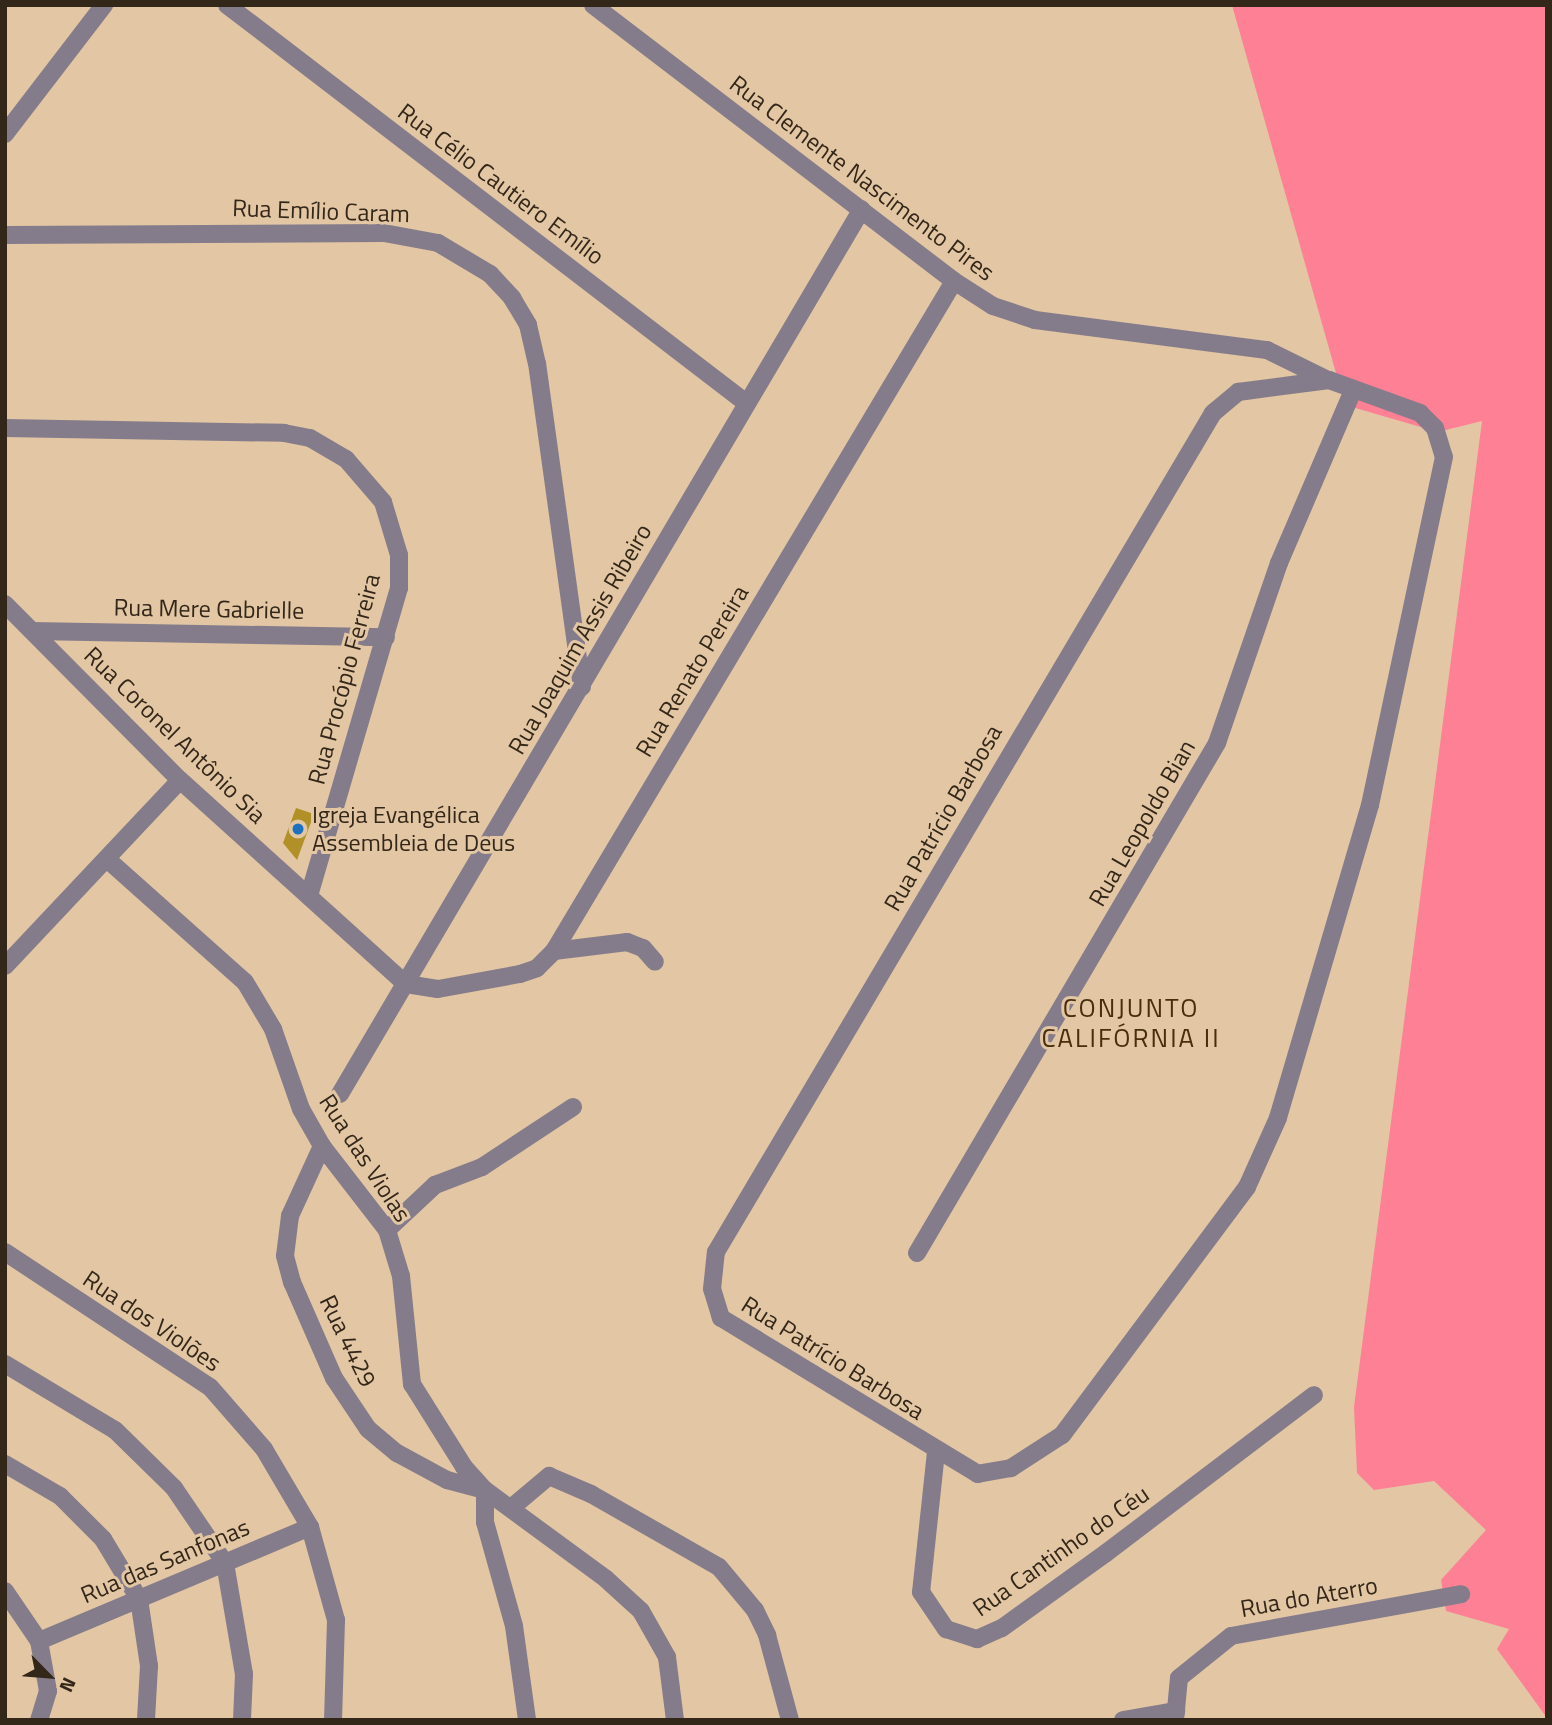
<!DOCTYPE html>
<meta charset="utf-8">
<style>
body{margin:0}
#map{position:relative;width:1552px;height:1725px;overflow:hidden;background:#e3c6a3;font-family:"Titillium Web",sans-serif}
div>[style]{position:absolute}
.green>*{inset:0;background:#fd8094}
.building>*{inset:0;background:#b09027}
.minor>*{height:18px;margin:-9px;padding:0 9px;transform-origin:9px;border-radius:9px;background:#857c8b}
.dots>*{width:19px;height:19px;translate:-50% -50%;box-sizing:border-box;border:4px solid #e3c6a3;border-radius:50%}
span{translate:-50% -50%;white-space:nowrap;text-align:center;line-height:1.15;-webkit-text-stroke:6px #e3c6a3;paint-order:stroke}
.street-label{font-size:24px;color:#33271a}
.poi-label{font-size:24px;color:#33271a}
.left{translate:0 -50%;text-align:left}
.neighbourhood-label{font-size:26px;color:#462e0e;letter-spacing:2px}
.frame{position:absolute;inset:0;border:7px solid #33271a;pointer-events:none}
.north{position:absolute;left:14px;top:1641px;width:70px;height:70px;-webkit-text-stroke:5px #e3c6a3;paint-order:stroke;rotate:115deg;font-size:19px;font-weight:700;line-height:28px;text-align:center;color:#33271a}
.north::after{content:'';display:block;margin:auto;width:24px;height:32px;background:#33271a;clip-path:polygon(50% 0,100% 100%,50% 72%,0 100%)}
</style>
<div id="map">
<div class="green">
<i style="clip-path:polygon(1232px 5px,1547px 5px,1547px 1718px,1497px 1649px,1509px 1629px,1446px 1611px,1441px 1580px,1486px 1530px,1434px 1481px,1374px 1490px,1357px 1473px,1354px 1407px,1482px 421px,1438px 432px,1345px 405px)"></i>
</div>
<div class="building">
<i style="clip-path:polygon(296px 808px,314px 814px,297px 860px,283px 843px)"></i>
</div>
<div class="minor">
<i style="left:227px;top:5px;width:653px;rotate:37.47deg"></i>
<i style="left:593px;top:5px;width:454px;rotate:37.4deg"></i>
<i style="left:954px;top:281px;width:46px;rotate:32.7deg"></i>
<i style="left:993px;top:306px;width:44px;rotate:18.4deg"></i>
<i style="left:1035px;top:320px;width:234px;rotate:7.4deg"></i>
<i style="left:1267px;top:350px;width:68px;rotate:26.2deg"></i>
<i style="left:5px;top:134px;width:163px;rotate:-52.5deg"></i>
<i style="left:5px;top:235px;width:379px;rotate:-0.3deg"></i>
<i style="left:384px;top:233px;width:55px;rotate:10.5deg"></i>
<i style="left:438px;top:243px;width:61px;rotate:30.8deg"></i>
<i style="left:490px;top:274px;width:33px;rotate:47deg"></i>
<i style="left:512px;top:298px;width:31px;rotate:59deg"></i>
<i style="left:528px;top:325px;width:39px;rotate:77deg"></i>
<i style="left:537px;top:363px;width:327px;rotate:82.1deg"></i>
<i style="left:1329px;top:380px;width:97px;rotate:19.9deg"></i>
<i style="left:1420px;top:413px;width:21px;rotate:45deg"></i>
<i style="left:1435px;top:428px;width:30px;rotate:73deg"></i>
<i style="left:1444px;top:457px;width:356px;rotate:102deg"></i>
<i style="left:1370px;top:805px;width:326px;rotate:106.4deg"></i>
<i style="left:1278px;top:1118px;width:76px;rotate:114.2deg"></i>
<i style="left:1247px;top:1187px;width:309px;rotate:126.7deg"></i>
<i style="left:1062px;top:1435px;width:61px;rotate:147.1deg"></i>
<i style="left:1011px;top:1468px;width:34px;rotate:170deg"></i>
<i style="left:978px;top:1474px;width:301px;rotate:-148.7deg"></i>
<i style="left:721px;top:1318px;width:30px;rotate:-107deg"></i>
<i style="left:712px;top:1289px;width:37px;rotate:-84deg"></i>
<i style="left:716px;top:1252px;width:975px;rotate:-59.36deg"></i>
<i style="left:1213px;top:413px;width:33px;rotate:-40deg"></i>
<i style="left:1238px;top:392px;width:92px;rotate:-7.5deg"></i>
<i style="left:5px;top:428px;width:279px;rotate:1deg"></i>
<i style="left:284px;top:433px;width:26px;rotate:11deg"></i>
<i style="left:310px;top:438px;width:42px;rotate:30.3deg"></i>
<i style="left:346px;top:459px;width:57px;rotate:49.3deg"></i>
<i style="left:383px;top:502px;width:55px;rotate:73.2deg"></i>
<i style="left:399px;top:555px;width:33px;rotate:90deg"></i>
<i style="left:399px;top:588px;width:318px;rotate:106.3deg"></i>
<i style="left:5px;top:604px;width:248px;rotate:45.2deg"></i>
<i style="left:180px;top:780px;width:304px;rotate:42.1deg"></i>
<i style="left:406px;top:984px;width:32px;rotate:9deg"></i>
<i style="left:438px;top:989px;width:83px;rotate:-10.4deg"></i>
<i style="left:520px;top:974px;width:18px;rotate:-19deg"></i>
<i style="left:537px;top:968px;width:24px;rotate:-45deg"></i>
<i style="left:554px;top:951px;width:780px;rotate:-59.16deg"></i>
<i style="left:32px;top:631px;width:354px;rotate:1deg"></i>
<i style="left:108px;top:860px;width:183px;rotate:41.7deg"></i>
<i style="left:245px;top:982px;width:55px;rotate:59.2deg"></i>
<i style="left:273px;top:1029px;width:85px;rotate:70.7deg"></i>
<i style="left:301px;top:1109px;width:43px;rotate:60.4deg"></i>
<i style="left:322px;top:1146px;width:106px;rotate:52.3deg"></i>
<i style="left:387px;top:1230px;width:48px;rotate:73.1deg"></i>
<i style="left:401px;top:1276px;width:109px;rotate:84.2deg"></i>
<i style="left:412px;top:1384px;width:98px;rotate:57.9deg"></i>
<i style="left:464px;top:1467px;width:31px;rotate:48deg"></i>
<i style="left:485px;top:1490px;width:150px;rotate:36.3deg"></i>
<i style="left:606px;top:1579px;width:47px;rotate:42.4deg"></i>
<i style="left:641px;top:1611px;width:53px;rotate:60.5deg"></i>
<i style="left:667px;top:1657px;width:64px;rotate:82.8deg"></i>
<i style="left:554px;top:951px;width:74px;rotate:-7deg"></i>
<i style="left:627px;top:942px;width:17px;rotate:21deg"></i>
<i style="left:643px;top:948px;width:18px;rotate:49deg"></i>
<i style="left:5px;top:966px;width:255px;rotate:-46.7deg"></i>
<i style="left:340px;top:1094px;width:1027px;rotate:-59.47deg"></i>
<i style="left:322px;top:1146px;width:77px;rotate:114.6deg"></i>
<i style="left:290px;top:1216px;width:40px;rotate:97.1deg"></i>
<i style="left:285px;top:1256px;width:27px;rotate:75deg"></i>
<i style="left:292px;top:1282px;width:105px;rotate:66.4deg"></i>
<i style="left:334px;top:1378px;width:61px;rotate:56.3deg"></i>
<i style="left:368px;top:1429px;width:38px;rotate:40deg"></i>
<i style="left:397px;top:1453px;width:57px;rotate:28.4deg"></i>
<i style="left:447px;top:1480px;width:39px;rotate:15deg"></i>
<i style="left:485px;top:1490px;width:32px;rotate:90deg"></i>
<i style="left:485px;top:1522px;width:108px;rotate:74.4deg"></i>
<i style="left:514px;top:1626px;width:95px;rotate:82.1deg"></i>
<i style="left:387px;top:1230px;width:66px;rotate:-43.2deg"></i>
<i style="left:435px;top:1185px;width:50px;rotate:-21deg"></i>
<i style="left:482px;top:1167px;width:109px;rotate:-33.4deg"></i>
<i style="left:5px;top:1252px;width:245px;rotate:33.4deg"></i>
<i style="left:210px;top:1387px;width:82px;rotate:48.9deg"></i>
<i style="left:264px;top:1449px;width:91px;rotate:59.5deg"></i>
<i style="left:310px;top:1527px;width:97px;rotate:74.4deg"></i>
<i style="left:336px;top:1620px;width:100px;rotate:91.7deg"></i>
<i style="left:917px;top:1253px;width:592px;rotate:-59.53deg"></i>
<i style="left:1217px;top:743px;width:190px;rotate:-71deg"></i>
<i style="left:1279px;top:563px;width:188px;rotate:-66.8deg"></i>
<i style="left:5px;top:1364px;width:128px;rotate:31deg"></i>
<i style="left:115px;top:1430px;width:83px;rotate:44.5deg"></i>
<i style="left:174px;top:1488px;width:91px;rotate:55.8deg"></i>
<i style="left:225px;top:1563px;width:113px;rotate:80.3deg"></i>
<i style="left:244px;top:1674px;width:46px;rotate:92.5deg"></i>
<i style="left:936px;top:1452px;width:141px;rotate:96.1deg"></i>
<i style="left:921px;top:1592px;width:45px;rotate:56deg"></i>
<i style="left:946px;top:1629px;width:33px;rotate:18deg"></i>
<i style="left:977px;top:1639px;width:27px;rotate:-24deg"></i>
<i style="left:1002px;top:1628px;width:128px;rotate:-35.8deg"></i>
<i style="left:1106px;top:1553px;width:261px;rotate:-37.2deg"></i>
<i style="left:5px;top:1464px;width:64px;rotate:30.2deg"></i>
<i style="left:60px;top:1496px;width:61px;rotate:45deg"></i>
<i style="left:103px;top:1539px;width:70px;rotate:59deg"></i>
<i style="left:139px;top:1599px;width:68px;rotate:81.5deg"></i>
<i style="left:149px;top:1666px;width:54px;rotate:93.2deg"></i>
<i style="left:511px;top:1508px;width:50px;rotate:-40.1deg"></i>
<i style="left:549px;top:1476px;width:46px;rotate:23.2deg"></i>
<i style="left:591px;top:1494px;width:147px;rotate:29.7deg"></i>
<i style="left:719px;top:1567px;width:56px;rotate:50.1deg"></i>
<i style="left:755px;top:1610px;width:28px;rotate:64deg"></i>
<i style="left:767px;top:1635px;width:88px;rotate:74.9deg"></i>
<i style="left:5px;top:1591px;width:60px;rotate:55.8deg"></i>
<i style="left:39px;top:1641px;width:51px;rotate:79.8deg"></i>
<i style="left:48px;top:1691px;width:30px;rotate:107deg"></i>
<i style="left:39px;top:1641px;width:294px;rotate:-22.8deg"></i>
<i style="left:1123px;top:1720px;width:54px;rotate:-9.6deg"></i>
<i style="left:1175px;top:1720px;width:42px;rotate:-84.6deg"></i>
<i style="left:1179px;top:1678px;width:67px;rotate:-38.9deg"></i>
<i style="left:1231px;top:1636px;width:234px;rotate:-10.3deg"></i>
</div>
<div class="dots">
<i style="left:298px;top:829px;background:#1d71bf"></i>
</div>
<div class="street-label">
<span style="left:862px;top:178px;rotate:37deg">Rua Clemente Nascimento Pires</span>
<span style="left:501px;top:184px;rotate:37deg">Rua Célio Cautiero Emílio</span>
<span style="left:321px;top:211px;rotate:2deg">Rua Emílio Caram</span>
<span style="left:209px;top:609px;rotate:1deg">Rua Mere Gabrielle</span>
<span style="left:580px;top:639px;rotate:-60deg">Rua Joaquim Assis Ribeiro</span>
<span style="left:692px;top:671px;rotate:-59deg">Rua Renato Pereira</span>
<span style="left:344px;top:679px;rotate:-75deg">Rua Procópio Ferreira</span>
<span style="left:175px;top:735px;rotate:44deg">Rua Coronel Antônio Sia</span>
<span style="left:943px;top:818px;rotate:-60deg">Rua Patrício Barbosa</span>
<span style="left:1142px;top:823px;rotate:-60deg">Rua Leopoldo Bian</span>
<span style="left:365px;top:1158px;rotate:57deg">Rua das Violas</span>
<span style="left:152px;top:1321px;rotate:34deg">Rua dos Violões</span>
<span style="left:348px;top:1341px;rotate:64deg">Rua 4429</span>
<span style="left:833px;top:1358px;rotate:32deg">Rua Patrício Barbosa</span>
<span style="left:1061px;top:1551px;rotate:-35deg">Rua Cantinho do Céu</span>
<span style="left:165px;top:1561px;rotate:-23deg">Rua das Sanfonas</span>
<span style="left:1309px;top:1597px;rotate:-10deg">Rua do Aterro</span>
</div>
<div class="poi-label">
<span class="left" style="left:312px;top:829px">Igreja Evangélica<br>Assembleia de Deus</span>
</div>
<div class="neighbourhood-label">
<span style="left:1131px;top:1023px">CONJUNTO<br>CALIFÓRNIA II</span>
</div>
<div class="frame"></div>
<div class="north">N</div>
</div>
